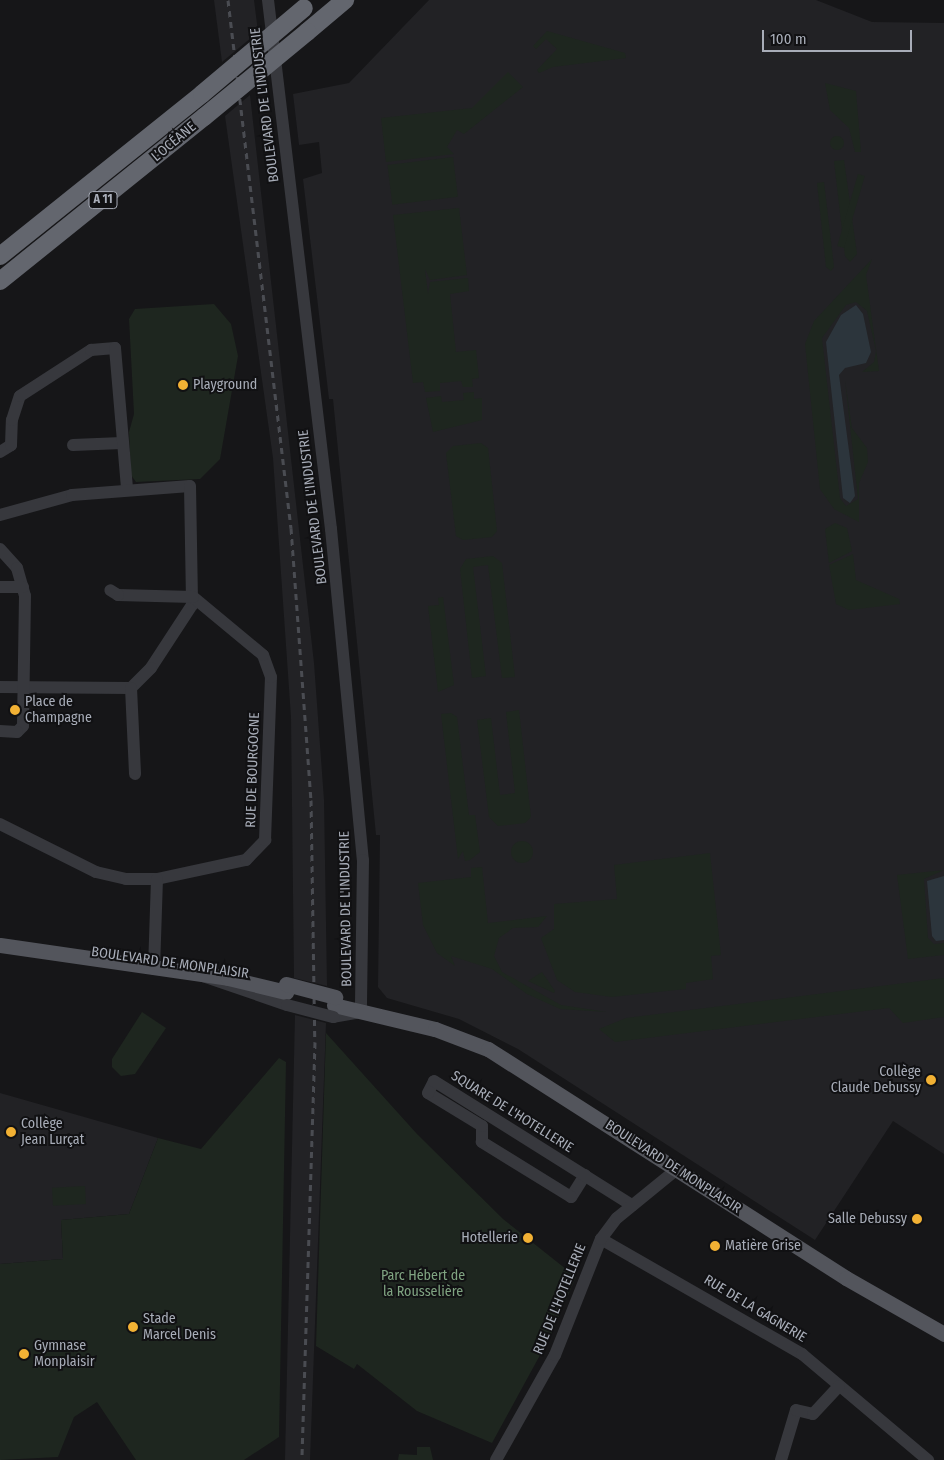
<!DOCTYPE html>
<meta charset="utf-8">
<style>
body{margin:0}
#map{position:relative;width:944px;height:1460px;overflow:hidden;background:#161618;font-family:"Fira Sans Condensed",sans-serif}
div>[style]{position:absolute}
.built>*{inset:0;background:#222225}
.green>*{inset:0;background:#1e261f;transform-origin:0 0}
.round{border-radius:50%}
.water>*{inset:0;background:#2c353c}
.minor>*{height:12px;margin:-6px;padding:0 6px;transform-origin:6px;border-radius:6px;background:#37383d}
.major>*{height:15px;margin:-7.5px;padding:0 7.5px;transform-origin:7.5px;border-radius:7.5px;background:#53555c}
.highway>*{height:18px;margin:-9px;padding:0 9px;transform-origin:9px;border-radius:9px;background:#63666e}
.rail>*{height:3px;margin-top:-1.5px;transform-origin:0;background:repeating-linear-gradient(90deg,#4a4c52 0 6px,transparent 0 11px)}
.minor-bridge>*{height:12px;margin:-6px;padding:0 6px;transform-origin:6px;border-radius:6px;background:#37383d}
.major-bridge>*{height:15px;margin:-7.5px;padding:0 7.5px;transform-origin:7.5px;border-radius:7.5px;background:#53555c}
.highway-bridge>*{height:18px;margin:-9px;padding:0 9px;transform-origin:9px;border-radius:9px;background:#63666e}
.dots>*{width:14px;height:14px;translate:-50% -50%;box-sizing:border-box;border:2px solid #111113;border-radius:50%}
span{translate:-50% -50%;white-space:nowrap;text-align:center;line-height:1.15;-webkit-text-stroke:4px #111113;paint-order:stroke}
.shield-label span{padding:1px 4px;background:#111113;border:1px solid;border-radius:4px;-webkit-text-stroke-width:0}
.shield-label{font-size:12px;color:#a8adb8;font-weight:700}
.street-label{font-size:14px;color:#a8adb8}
.poi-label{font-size:14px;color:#a8adb8}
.left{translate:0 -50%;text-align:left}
.right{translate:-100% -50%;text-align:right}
.park-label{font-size:14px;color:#7fa381}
.scale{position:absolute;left:762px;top:30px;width:150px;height:22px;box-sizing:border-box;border:2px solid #a8adb8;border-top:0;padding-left:6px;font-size:15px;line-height:18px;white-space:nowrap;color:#a8adb8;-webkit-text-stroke:4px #111113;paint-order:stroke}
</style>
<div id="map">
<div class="built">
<i style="clip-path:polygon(214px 0,254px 0,258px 32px,222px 62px)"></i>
<i style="clip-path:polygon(429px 0,816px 0,872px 22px,944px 23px,944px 1154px,893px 1121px,815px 1240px,518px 1049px,459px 1019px,387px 998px,378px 987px,380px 835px,376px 835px,333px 399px,329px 399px,303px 179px,322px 173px,319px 142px,299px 145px,293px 94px,349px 83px)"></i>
<i style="clip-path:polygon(250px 95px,314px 663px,324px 800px,327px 986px,294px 978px,291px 717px,273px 458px,225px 116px)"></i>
<i style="clip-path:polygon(295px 1015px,326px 1023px,310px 1460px,285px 1460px)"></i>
<i style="clip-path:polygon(0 1093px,158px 1138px,129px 1214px,61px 1220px,63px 1259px,0 1264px)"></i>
</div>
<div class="green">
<i style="clip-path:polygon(547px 31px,625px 53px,626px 58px,553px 67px,539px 73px,537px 70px,557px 49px,546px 39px,536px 49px,533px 46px)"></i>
<i style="clip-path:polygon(508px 72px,523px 87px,464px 134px,457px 130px,447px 147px,454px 154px,386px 162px,381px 118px,472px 108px)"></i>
<i style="clip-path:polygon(825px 83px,856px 91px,861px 152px,855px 152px,849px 128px,830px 110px)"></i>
<i class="round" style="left:830px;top:136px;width:14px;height:14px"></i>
<i style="left:453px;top:157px;width:40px;height:66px;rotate:83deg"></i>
<i style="clip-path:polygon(844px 160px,857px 254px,850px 262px,845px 256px,834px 161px)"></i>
<i style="left:858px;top:174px;width:7px;height:75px;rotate:16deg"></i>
<i style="clip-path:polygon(824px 182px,834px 267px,831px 271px,826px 267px,817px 183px)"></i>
<i style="clip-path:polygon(459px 208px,467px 275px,430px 280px,425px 269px,428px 294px,430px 282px,468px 278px,469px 291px,450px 294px,456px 352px,476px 350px,479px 378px,472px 379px,473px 387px,463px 387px,461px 381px,440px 383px,440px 391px,425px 392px,423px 382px,413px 383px,393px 215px)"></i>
<i style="clip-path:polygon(872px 259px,866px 275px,879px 371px,862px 372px,874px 362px,876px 351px,867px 311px,856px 302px,846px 305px,822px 338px,840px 498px,846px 506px,858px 499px,845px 380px,852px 428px,867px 448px,868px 462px,859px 483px,859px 522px,834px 509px,820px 489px,805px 344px,814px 321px)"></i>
<i style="clip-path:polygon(214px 304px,231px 324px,238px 356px,220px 459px,200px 479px,136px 482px,131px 475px,129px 432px,134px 414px,129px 319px,135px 309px)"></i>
<i style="clip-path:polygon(474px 392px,474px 399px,482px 398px,482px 420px,433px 432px,426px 398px,441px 396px,442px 402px,464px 400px,463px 393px)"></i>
<i style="clip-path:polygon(481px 443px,488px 448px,497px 531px,492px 537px,463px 540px,456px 536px,446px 453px,453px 446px)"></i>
<i style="clip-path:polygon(835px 523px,847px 528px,852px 551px,829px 563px,825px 529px)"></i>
<i style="clip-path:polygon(853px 554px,856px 580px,899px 599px,900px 604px,849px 610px,836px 604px,829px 565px)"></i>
<i style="clip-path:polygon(493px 556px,502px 563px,515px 677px,502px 678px,488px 565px,473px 567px,486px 676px,472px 678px,460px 569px,466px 559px)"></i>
<i style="clip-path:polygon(443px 597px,454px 685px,438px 692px,428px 606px,439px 605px,438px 598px)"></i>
<i style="clip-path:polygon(519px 710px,531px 817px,525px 823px,498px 826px,489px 817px,477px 720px,491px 718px,500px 795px,515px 793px,506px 712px)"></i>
<i style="clip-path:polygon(451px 713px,457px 717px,469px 815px,475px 815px,480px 852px,470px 860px,465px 861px,463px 851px,458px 859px,441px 714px)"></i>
<i class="round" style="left:511px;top:841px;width:22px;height:22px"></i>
<i style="clip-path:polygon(710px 853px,721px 955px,711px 956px,713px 979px,686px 983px,686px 989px,612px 997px,575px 992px,557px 980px,541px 938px,554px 929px,554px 904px,617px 899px,614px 865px)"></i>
<i style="clip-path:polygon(482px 867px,488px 923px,547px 916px,538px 927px,513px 928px,499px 938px,494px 956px,502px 972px,561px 1005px,607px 1012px,560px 1009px,527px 994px,492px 969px,451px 956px,455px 966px,437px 953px,423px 925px,418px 883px,471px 877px,471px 868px)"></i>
<i style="clip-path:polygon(944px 870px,924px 879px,928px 938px,934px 944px,944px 943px,944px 955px,908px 959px,897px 875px)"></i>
<i style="clip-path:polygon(542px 972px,555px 991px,554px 993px,528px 981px)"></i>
<i style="clip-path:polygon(944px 978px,944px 1017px,903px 1023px,889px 1008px,615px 1042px,599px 1029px,626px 1018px)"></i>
<i style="clip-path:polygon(142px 1012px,166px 1028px,135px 1074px,121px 1076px,112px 1067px,112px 1059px)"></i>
<i style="clip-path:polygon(326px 1033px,417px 1134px,503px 1219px,576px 1277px,551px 1335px,492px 1443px,417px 1411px,357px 1364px,354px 1369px,316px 1346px)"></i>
<i style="clip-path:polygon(279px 1058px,286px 1062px,279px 1437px,244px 1460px,136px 1460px,97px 1402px,74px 1417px,58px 1457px,0 1460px,0 1264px,63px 1259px,61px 1220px,129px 1214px,158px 1138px,201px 1149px)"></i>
<i style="left:85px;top:1186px;width:18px;height:33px;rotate:87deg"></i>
<i style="clip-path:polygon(417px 1447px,430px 1447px,433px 1460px,398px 1460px,399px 1454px,417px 1455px)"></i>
</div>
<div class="water">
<i style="clip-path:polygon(856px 305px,863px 314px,871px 352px,866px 363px,845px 368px,839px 375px,855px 496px,850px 503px,843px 498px,826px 342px,841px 315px)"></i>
<i style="clip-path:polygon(944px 876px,944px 940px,936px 941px,932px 936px,927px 881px)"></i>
</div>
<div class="minor">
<i style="left:268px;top:0;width:533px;rotate:83.21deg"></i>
<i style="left:331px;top:529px;width:333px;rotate:84.5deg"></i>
<i style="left:363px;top:860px;width:152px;rotate:90.8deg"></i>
<i style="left:361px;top:1012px;width:28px;rotate:170deg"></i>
<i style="left:73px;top:445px;width:49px;rotate:-2.3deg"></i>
<i style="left:0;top:452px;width:13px;rotate:-32deg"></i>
<i style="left:11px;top:445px;width:25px;rotate:-88deg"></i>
<i style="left:12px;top:420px;width:25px;rotate:-72deg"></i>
<i style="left:20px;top:396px;width:85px;rotate:-32.9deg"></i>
<i style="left:91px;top:350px;width:24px;rotate:-5deg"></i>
<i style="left:115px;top:348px;width:141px;rotate:85.1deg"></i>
<i style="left:0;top:515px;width:75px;rotate:-15.5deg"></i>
<i style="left:72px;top:495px;width:118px;rotate:-4.4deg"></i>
<i style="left:190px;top:486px;width:119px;rotate:89deg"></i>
<i style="left:192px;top:605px;width:75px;rotate:123.1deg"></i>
<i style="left:151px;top:668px;width:28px;rotate:135deg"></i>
<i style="left:131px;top:688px;width:131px;rotate:-179.6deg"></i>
<i style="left:0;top:549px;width:25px;rotate:48deg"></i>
<i style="left:17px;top:568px;width:29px;rotate:74deg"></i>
<i style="left:25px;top:596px;width:130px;rotate:90.9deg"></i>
<i style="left:23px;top:726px;width:8px;rotate:135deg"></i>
<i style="left:17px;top:732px;width:17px;rotate:-177deg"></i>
<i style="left:0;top:587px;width:23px"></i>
<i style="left:131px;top:688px;width:86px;rotate:87.3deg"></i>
<i style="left:0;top:824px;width:107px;rotate:26.6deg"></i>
<i style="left:96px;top:872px;width:31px;rotate:13deg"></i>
<i style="left:126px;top:879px;width:31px"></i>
<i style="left:157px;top:879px;width:91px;rotate:-12.1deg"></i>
<i style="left:246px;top:860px;width:28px;rotate:-46deg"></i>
<i style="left:265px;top:840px;width:163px;rotate:-87.9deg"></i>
<i style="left:271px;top:677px;width:23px;rotate:-110deg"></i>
<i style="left:263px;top:655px;width:91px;rotate:-140.4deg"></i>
<i style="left:193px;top:597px;width:75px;rotate:-178.5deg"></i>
<i style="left:118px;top:595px;width:9px;rotate:-148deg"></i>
<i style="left:154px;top:969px;width:90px;rotate:-88.1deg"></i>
<i style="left:203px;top:976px;width:89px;rotate:19deg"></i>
<i style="left:585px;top:1175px;width:26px;rotate:122deg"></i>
<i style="left:571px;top:1197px;width:105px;rotate:-148.3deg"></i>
<i style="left:482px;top:1142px;width:16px;rotate:-90deg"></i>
<i style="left:482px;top:1126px;width:63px;rotate:-148.6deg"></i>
<i style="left:428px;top:1093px;width:13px;rotate:-63deg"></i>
<i style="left:434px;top:1081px;width:234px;rotate:32.1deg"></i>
<i style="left:601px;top:1239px;width:232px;rotate:29.8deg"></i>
<i style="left:802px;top:1354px;width:165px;rotate:40.1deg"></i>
<i style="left:496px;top:1460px;width:120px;rotate:-60.7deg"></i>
<i style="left:555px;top:1355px;width:125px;rotate:-68.4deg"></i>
<i style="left:601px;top:1239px;width:26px;rotate:-53deg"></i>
<i style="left:617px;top:1218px;width:77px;rotate:-39.2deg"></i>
<i style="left:781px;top:1460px;width:52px;rotate:-73.3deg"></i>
<i style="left:796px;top:1410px;width:17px;rotate:13deg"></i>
<i style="left:813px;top:1414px;width:38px;rotate:-47deg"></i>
</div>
<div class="major">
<i style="left:0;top:945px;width:230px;rotate:8.2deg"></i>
<i style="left:228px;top:978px;width:60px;rotate:13.6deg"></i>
<i style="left:334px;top:1005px;width:104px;rotate:13.4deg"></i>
<i style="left:435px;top:1029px;width:57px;rotate:20.7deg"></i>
<i style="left:488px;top:1049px;width:425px;rotate:32.6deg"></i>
<i style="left:846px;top:1278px;width:113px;rotate:29.7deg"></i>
</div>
<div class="highway">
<i style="left:307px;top:32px;width:50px;rotate:-40.1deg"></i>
<i style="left:0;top:256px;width:259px;rotate:-38.7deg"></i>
<i style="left:0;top:281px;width:262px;rotate:-38.8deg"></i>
</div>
<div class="rail">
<i style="left:228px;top:0;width:532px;rotate:83.2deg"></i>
<i style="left:291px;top:528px;width:273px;rotate:85.8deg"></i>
<i style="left:311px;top:800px;width:242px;rotate:89.1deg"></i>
<i style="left:315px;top:1042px;width:418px;rotate:91.8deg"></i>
</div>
<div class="minor-bridge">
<i style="left:287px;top:1005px;width:48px;rotate:14.6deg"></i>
</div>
<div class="major-bridge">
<i style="left:286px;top:984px;width:51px;rotate:14.9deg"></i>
</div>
<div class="highway-bridge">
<i style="left:202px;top:94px;width:133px;rotate:-40.1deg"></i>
<i style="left:204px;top:117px;width:134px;rotate:-39.5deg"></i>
</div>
<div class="dots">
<i style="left:183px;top:385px;background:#f2b134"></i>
<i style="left:15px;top:710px;background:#f2b134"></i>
<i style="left:931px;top:1080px;background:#f2b134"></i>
<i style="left:11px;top:1132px;background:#f2b134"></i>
<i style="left:917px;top:1219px;background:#f2b134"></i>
<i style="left:528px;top:1238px;background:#f2b134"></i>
<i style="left:715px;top:1246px;background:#f2b134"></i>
<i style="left:133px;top:1327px;background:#f2b134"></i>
<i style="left:24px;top:1354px;background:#f2b134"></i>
</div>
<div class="shield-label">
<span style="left:103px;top:200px">A 11</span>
</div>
<div class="street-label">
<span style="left:265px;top:105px;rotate:-97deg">BOULEVARD DE L'INDUSTRIE</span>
<span style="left:174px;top:142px;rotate:-40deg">L’OCÉANE</span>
<span style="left:313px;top:507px;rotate:-97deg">BOULEVARD DE L'INDUSTRIE</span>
<span style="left:253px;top:770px;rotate:-88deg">RUE DE BOURGOGNE</span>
<span style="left:346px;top:909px;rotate:-91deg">BOULEVARD DE L'INDUSTRIE</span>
<span style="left:170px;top:963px;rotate:8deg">BOULEVARD DE MONPLAISIR</span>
<span style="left:512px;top:1112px;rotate:32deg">SQUARE DE L'HOTELLERIE</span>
<span style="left:673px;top:1167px;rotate:33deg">BOULEVARD DE MONPLAISIR</span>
<span style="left:560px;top:1299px;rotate:-68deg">RUE DE L'HOTELLERIE</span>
<span style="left:755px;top:1309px;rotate:31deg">RUE DE LA GAGNERIE</span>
</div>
<div class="poi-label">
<span class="left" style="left:193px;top:385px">Playground</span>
<span class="left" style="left:25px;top:710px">Place de<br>Champagne</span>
<span class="right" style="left:921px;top:1080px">Collège<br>Claude Debussy</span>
<span class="left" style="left:21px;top:1132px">Collège<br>Jean Lurçat</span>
<span class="right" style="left:907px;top:1219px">Salle Debussy</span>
<span class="right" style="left:518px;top:1238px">Hotellerie</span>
<span class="left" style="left:725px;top:1246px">Matière Grise</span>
<span class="left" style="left:143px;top:1327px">Stade<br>Marcel Denis</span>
<span class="left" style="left:34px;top:1354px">Gymnase<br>Monplaisir</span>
</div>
<div class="park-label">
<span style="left:423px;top:1284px">Parc Hébert de<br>la Rousselière</span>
</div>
<div class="scale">100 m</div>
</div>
